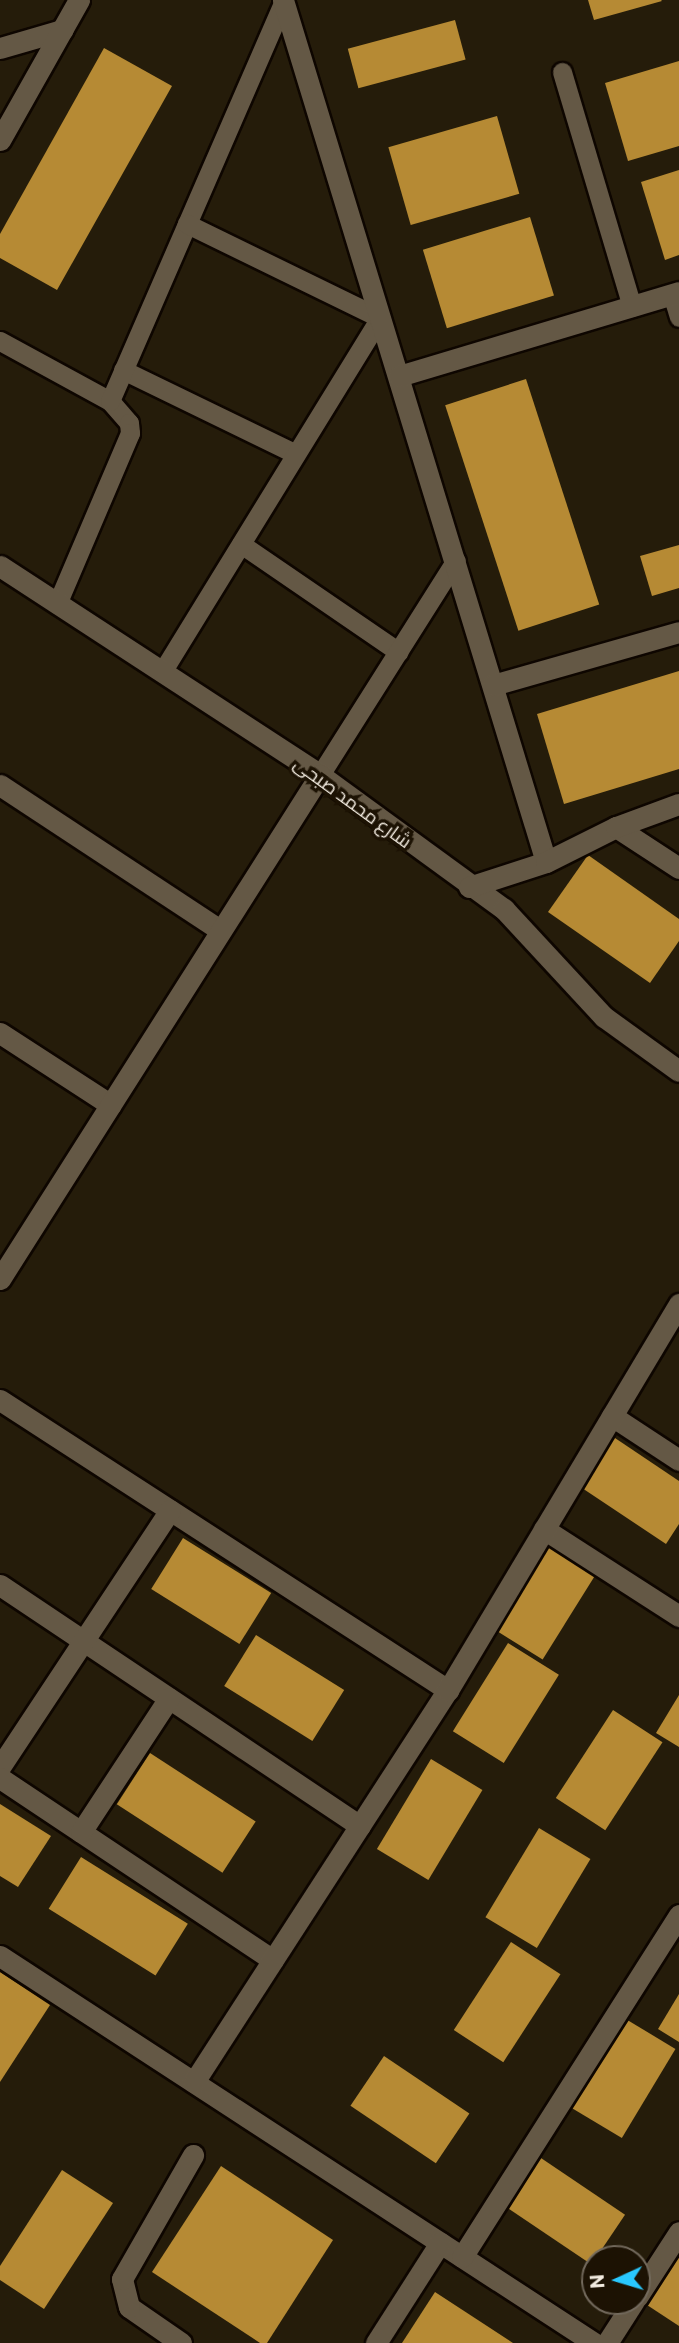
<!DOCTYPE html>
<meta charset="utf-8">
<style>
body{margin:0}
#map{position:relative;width:679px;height:2343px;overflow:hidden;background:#251c0a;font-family:Commissioner,Cairo,sans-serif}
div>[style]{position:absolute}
.building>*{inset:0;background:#b68a34;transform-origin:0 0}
.roads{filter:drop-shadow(2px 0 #0e0600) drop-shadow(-2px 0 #0e0600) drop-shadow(0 2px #0e0600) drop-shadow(0 -2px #0e0600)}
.lane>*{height:19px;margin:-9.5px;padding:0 9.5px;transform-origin:9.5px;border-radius:9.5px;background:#645845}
.street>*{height:21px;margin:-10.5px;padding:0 10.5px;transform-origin:10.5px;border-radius:10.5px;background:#645845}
span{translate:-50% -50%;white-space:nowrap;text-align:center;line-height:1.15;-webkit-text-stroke:7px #1c1203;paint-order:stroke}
.street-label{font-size:19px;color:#f3ece1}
.north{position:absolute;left:581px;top:2245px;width:70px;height:70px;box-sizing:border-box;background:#1c1203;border:2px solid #72695c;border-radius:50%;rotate:266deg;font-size:19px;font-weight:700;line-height:28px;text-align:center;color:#f3ece1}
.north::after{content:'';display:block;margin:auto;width:24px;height:32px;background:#29c8ff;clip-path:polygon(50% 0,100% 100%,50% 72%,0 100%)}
</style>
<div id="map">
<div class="building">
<i style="clip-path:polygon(588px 0,661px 0,662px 1px,594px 20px)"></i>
<i style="left:455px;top:20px;width:41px;height:111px;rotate:75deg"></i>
<i style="clip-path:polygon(104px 48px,172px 86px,57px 290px,0 258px,0 234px)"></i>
<i style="clip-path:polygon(679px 61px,679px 146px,628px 161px,605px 83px)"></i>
<i style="left:497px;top:116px;width:81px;height:113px;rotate:74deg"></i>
<i style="clip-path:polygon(679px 170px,679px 255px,665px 260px,641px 182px)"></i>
<i style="left:530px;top:217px;width:82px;height:112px;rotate:73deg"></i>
<i style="left:526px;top:379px;width:237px;height:85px;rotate:72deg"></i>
<i style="clip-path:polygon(679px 545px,679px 588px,652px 596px,640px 556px)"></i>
<i style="clip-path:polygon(679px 671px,679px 769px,564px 804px,537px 714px)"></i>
<i style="clip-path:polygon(588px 855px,679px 919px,679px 941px,650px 983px,548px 912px)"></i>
<i style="clip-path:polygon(612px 1436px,679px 1481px,679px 1524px,666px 1544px,579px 1486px)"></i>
<i style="left:183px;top:1538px;width:104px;height:60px;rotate:32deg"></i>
<i style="left:546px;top:1539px;width:61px;height:104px;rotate:32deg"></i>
<i style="left:256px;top:1635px;width:104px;height:60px;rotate:32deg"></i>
<i style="left:508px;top:1643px;width:60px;height:104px;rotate:32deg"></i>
<i style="clip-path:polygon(679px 1695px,679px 1747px,656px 1733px)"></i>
<i style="left:613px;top:1710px;width:59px;height:105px;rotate:33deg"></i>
<i style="left:150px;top:1753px;width:126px;height:61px;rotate:33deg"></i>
<i style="left:431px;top:1759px;width:60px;height:105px;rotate:31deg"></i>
<i style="clip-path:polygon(0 1804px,51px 1836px,18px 1887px,0 1876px)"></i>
<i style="left:539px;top:1828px;width:60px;height:104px;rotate:31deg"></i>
<i style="left:81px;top:1857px;width:126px;height:61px;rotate:32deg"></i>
<i style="left:511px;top:1942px;width:59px;height:105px;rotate:33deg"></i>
<i style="clip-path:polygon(0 1972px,50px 2005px,0 2082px)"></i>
<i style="clip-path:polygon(679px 1994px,679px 2042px,658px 2029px)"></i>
<i style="left:624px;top:2018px;width:60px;height:104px;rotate:31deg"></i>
<i style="left:384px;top:2056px;width:103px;height:60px;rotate:34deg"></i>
<i style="left:538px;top:2156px;width:105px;height:60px;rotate:34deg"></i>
<i style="clip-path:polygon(221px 2166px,333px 2240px,267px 2343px,260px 2343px,152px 2272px)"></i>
<i style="clip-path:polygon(62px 2170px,113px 2203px,44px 2309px,0 2280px,0 2266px)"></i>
<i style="clip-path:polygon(679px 2256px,679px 2326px,647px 2305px)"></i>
<i style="clip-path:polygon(435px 2292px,513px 2343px,402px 2343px)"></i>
</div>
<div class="roads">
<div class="lane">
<i style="left:562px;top:72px;width:245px;rotate:73.4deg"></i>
<i style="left:672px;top:294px;width:24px;rotate:73deg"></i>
<i style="left:0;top:341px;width:125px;rotate:28.6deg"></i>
<i style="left:110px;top:401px;width:29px;rotate:49deg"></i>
<i style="left:129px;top:423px;width:10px;rotate:84deg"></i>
<i style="left:130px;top:433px;width:186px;rotate:113.1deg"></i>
<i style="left:123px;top:370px;width:192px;rotate:25.9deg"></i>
<i style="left:110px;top:401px;width:436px;rotate:-66.5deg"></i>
<i style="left:241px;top:544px;width:191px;rotate:34.4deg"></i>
<i style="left:162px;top:672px;width:416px;rotate:-58.4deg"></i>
<i style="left:380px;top:318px;width:215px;rotate:-154deg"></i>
<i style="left:320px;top:775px;width:254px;rotate:-57.7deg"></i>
</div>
<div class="street">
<i style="left:283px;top:0;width:901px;rotate:73.03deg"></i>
<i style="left:0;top:48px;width:65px;rotate:-16.2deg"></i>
<i style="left:0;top:140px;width:161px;rotate:-60.6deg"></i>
<i style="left:399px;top:376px;width:292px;rotate:-16.7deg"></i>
<i style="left:0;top:566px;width:382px;rotate:33.1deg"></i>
<i style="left:320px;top:775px;width:228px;rotate:36.1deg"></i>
<i style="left:504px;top:909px;width:147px;rotate:47.2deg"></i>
<i style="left:604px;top:1017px;width:92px;rotate:35.8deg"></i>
<i style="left:493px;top:685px;width:193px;rotate:-15.9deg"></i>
<i style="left:0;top:785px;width:263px;rotate:33.4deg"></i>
<i style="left:616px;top:827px;width:75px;rotate:33.1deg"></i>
<i style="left:469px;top:887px;width:81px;rotate:-18deg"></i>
<i style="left:546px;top:862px;width:78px;rotate:-26.6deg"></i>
<i style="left:616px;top:827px;width:67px;rotate:-20.1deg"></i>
<i style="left:0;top:1033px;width:132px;rotate:33deg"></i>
<i style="left:0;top:1279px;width:597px;rotate:-57.59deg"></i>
<i style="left:0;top:1400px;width:534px;rotate:32.92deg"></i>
<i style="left:612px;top:1416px;width:80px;rotate:33.3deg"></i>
<i style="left:544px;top:1529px;width:161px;rotate:32.8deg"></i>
<i style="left:0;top:1585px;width:433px;rotate:33.8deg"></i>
<i style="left:0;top:1767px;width:308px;rotate:-56.5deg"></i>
<i style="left:0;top:1778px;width:328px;rotate:33.7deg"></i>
<i style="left:81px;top:1832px;width:160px;rotate:-56.7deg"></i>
<i style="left:0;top:1956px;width:709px;rotate:33.08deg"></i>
<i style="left:194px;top:2082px;width:467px;rotate:-57.1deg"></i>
<i style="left:448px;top:1690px;width:450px;rotate:-59.1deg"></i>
<i style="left:462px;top:2257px;width:405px;rotate:-57.6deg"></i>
<i style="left:637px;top:2297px;width:77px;rotate:-57.1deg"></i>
<i style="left:181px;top:2343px;width:63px;rotate:-145.3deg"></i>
<i style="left:129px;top:2307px;width:29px;rotate:-104deg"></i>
<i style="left:122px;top:2279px;width:143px;rotate:-60.2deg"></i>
<i style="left:376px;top:2343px;width:119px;rotate:-57.4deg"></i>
<i style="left:607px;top:2343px;width:50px;rotate:-57.3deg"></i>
</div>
</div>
<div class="street-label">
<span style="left:353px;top:802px;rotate:36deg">شارع محمد صبحى</span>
</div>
<div class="north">N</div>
</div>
